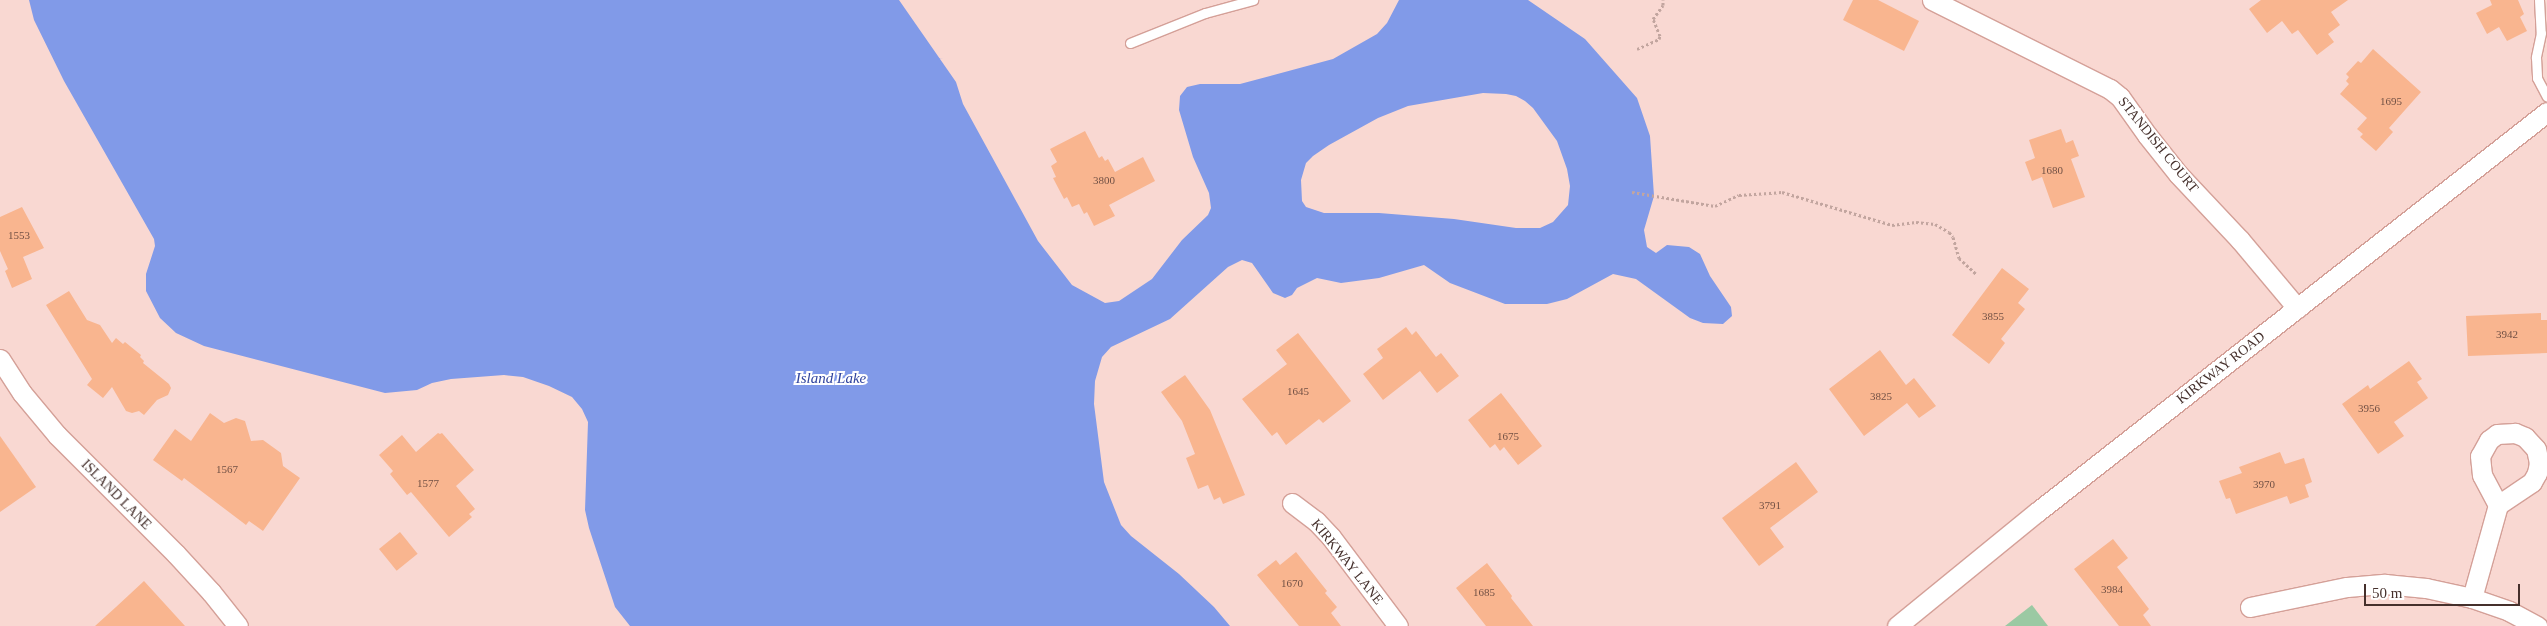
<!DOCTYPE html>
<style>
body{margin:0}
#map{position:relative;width:2547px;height:626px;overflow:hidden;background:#f9d8d2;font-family:Georgia,serif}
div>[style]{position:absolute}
.green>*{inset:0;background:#9bc9a3}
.water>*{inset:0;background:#819ae8}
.building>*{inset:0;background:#f9b58f;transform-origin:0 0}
.path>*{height:3px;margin-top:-1.5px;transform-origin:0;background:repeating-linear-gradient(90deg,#c2a59f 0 2.5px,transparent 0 5px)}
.roads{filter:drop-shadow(1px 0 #d4a098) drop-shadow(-1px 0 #d4a098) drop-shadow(0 1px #d4a098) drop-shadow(0 -1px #d4a098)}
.service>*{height:9px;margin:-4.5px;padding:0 4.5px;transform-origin:4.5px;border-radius:4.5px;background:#fff}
.minor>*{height:19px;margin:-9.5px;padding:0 9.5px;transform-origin:9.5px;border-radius:9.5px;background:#fff}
span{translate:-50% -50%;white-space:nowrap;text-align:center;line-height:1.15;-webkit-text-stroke:4px #fff;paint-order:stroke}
.number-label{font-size:11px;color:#725145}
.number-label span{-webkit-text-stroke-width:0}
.street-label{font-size:14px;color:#45302c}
.water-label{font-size:15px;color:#30449e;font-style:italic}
.scale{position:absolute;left:2364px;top:584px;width:156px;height:22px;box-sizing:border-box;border:2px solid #45302c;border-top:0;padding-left:6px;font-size:15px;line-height:18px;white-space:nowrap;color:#45302c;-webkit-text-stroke:4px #fff;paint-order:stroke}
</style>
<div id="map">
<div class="green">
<i style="clip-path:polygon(2032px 605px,2048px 626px,2005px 626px)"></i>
</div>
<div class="water">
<i style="clip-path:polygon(evenodd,29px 0,899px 0,956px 82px,963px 104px,1038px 241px,1072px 285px,1105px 303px,1119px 301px,1152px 279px,1182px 240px,1208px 215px,1211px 208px,1209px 193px,1193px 157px,1179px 110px,1180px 96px,1187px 87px,1200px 84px,1240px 84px,1333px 59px,1377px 34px,1387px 23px,1399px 0,1528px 0,1585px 39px,1637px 98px,1650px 136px,1654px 196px,1644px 230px,1647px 247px,1656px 253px,1667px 245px,1689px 247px,1700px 254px,1710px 276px,1731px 307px,1732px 316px,1723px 324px,1703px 323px,1690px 318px,1636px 279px,1613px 274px,1567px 299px,1547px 304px,1505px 304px,1450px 283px,1424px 265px,1379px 278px,1341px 283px,1317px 278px,1297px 288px,1292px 295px,1285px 298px,1273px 293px,1252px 263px,1242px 260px,1228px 267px,1170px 319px,1111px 347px,1102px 357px,1095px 381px,1094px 404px,1104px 482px,1121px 525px,1131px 536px,1179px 574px,1214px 607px,1230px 626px,630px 626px,615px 607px,589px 528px,585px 510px,588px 422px,582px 409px,572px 397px,549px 386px,523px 377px,504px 375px,451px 379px,432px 383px,417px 390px,385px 393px,204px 346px,176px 333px,160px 318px,146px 291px,146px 274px,155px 246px,154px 239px,64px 81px,34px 20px,29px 0,1483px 93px,1506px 94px,1516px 96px,1525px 101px,1533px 108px,1557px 141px,1567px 169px,1570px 186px,1568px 205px,1553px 222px,1540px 228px,1516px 228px,1454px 219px,1379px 213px,1324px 213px,1306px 207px,1302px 201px,1301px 180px,1306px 163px,1313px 156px,1329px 145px,1378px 118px,1408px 106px,1483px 93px)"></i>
</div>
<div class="building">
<i style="clip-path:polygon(1853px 0,1878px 0,1919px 21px,1904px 51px,1843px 20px)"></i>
<i style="clip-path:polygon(2261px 0,2348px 0,2331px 12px,2340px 25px,2328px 34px,2334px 42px,2317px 55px,2298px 30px,2292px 34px,2282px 21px,2267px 33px,2249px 9px)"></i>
<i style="clip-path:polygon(2490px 0,2518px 0,2524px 14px,2520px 17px,2527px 31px,2507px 41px,2499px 27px,2487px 34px,2476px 13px,2492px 5px)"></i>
<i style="clip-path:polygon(2373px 49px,2421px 92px,2389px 128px,2393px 132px,2376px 151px,2360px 137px,2363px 134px,2357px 129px,2367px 118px,2340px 94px,2349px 84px,2346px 81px,2349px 77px,2346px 74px,2358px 61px,2361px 63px)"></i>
<i style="clip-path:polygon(2061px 129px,2066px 143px,2073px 140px,2079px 156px,2071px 159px,2085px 197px,2053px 208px,2042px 177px,2032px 181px,2025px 162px,2035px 158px,2029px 140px)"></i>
<i style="clip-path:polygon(1085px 131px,1099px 158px,1102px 156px,1105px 161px,1108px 159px,1115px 172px,1143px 157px,1155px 181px,1109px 205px,1115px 216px,1094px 226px,1087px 212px,1084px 214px,1079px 204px,1072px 207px,1067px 197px,1064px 199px,1053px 178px,1056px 177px,1051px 166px,1057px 162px,1050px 149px)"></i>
<i style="clip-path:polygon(22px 207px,44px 248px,23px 257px,32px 279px,12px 288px,5px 271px,8px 269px,0 251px,0 217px)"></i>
<i style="clip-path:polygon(2002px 268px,2029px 289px,2018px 303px,2025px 309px,2001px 339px,2005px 343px,1989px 364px,1952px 335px)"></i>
<i style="clip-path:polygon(69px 291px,87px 320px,100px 325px,112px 343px,116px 338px,123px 344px,125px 342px,141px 355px,140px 357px,144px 361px,143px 363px,169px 384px,171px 388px,168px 395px,157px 400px,144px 415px,139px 411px,132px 413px,126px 411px,112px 387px,103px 398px,87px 385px,92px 379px,46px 305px)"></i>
<i style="clip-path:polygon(2541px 313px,2541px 320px,2547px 320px,2547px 353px,2468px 356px,2466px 316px)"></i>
<i style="clip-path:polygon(1406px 327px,1412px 335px,1416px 331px,1436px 357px,1441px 353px,1459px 376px,1437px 393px,1420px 371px,1383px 400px,1363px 374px,1383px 358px,1377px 349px)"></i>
<i style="clip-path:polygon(1298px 333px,1351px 401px,1323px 423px,1319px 419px,1286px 445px,1277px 432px,1272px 436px,1242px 399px,1287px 364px,1276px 350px)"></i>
<i style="clip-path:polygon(1880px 350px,1906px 385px,1914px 378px,1936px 406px,1919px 418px,1907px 403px,1864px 436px,1829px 389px)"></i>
<i style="clip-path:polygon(2409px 361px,2422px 379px,2417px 382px,2428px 398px,2394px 422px,2404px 436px,2378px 454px,2342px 404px,2368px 385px,2370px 389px)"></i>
<i style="clip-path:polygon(1185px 375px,1210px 410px,1245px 495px,1223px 504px,1220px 497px,1214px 500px,1208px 485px,1198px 489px,1186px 458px,1195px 454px,1182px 421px,1161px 392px)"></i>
<i style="clip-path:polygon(1501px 393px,1542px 446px,1518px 465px,1504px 447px,1500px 451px,1495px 444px,1490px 448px,1468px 420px)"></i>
<i style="clip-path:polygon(210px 413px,224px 423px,236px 418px,245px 421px,251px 441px,263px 440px,281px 453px,283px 466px,300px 478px,263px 531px,249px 521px,246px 525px,184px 478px,182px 481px,153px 460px,175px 429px,191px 441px)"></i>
<i style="clip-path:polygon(438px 433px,440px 434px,442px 433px,474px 470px,456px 486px,475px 509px,469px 514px,472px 517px,449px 537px,411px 492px,407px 495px,390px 474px,393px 471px,379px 455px,402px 435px,416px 452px)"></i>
<i style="clip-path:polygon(0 436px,36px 487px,0 512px)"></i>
<i style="clip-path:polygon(2280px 452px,2285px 464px,2304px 458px,2312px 482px,2305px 485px,2309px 497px,2290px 504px,2287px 496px,2236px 514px,2230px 498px,2226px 499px,2219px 481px,2242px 473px,2239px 467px)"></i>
<i style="clip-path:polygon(1796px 462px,1818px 492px,1770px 528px,1784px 547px,1759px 566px,1722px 518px)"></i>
<i style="left:400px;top:532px;width:28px;height:27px;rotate:51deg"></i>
<i style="clip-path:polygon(2113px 539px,2128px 558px,2117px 567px,2149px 609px,2143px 615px,2151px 626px,2119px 626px,2074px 569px)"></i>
<i style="clip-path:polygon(1296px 552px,1327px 591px,1325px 593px,1337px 607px,1331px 613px,1341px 626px,1299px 626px,1257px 575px,1276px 560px,1280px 565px)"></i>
<i style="clip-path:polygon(1487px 563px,1512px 596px,1511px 598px,1533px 626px,1486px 626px,1456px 588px)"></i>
<i style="clip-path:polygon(144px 581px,185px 626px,95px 626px,116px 607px)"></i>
</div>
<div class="path">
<i style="left:1637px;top:49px;width:24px;rotate:-24deg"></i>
<i style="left:1659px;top:39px;width:3px;rotate:-72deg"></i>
<i style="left:1660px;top:36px;width:18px;rotate:-112deg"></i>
<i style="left:1653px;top:19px;width:17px;rotate:-54deg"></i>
<i style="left:1663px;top:5px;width:5px;rotate:-90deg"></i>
<i style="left:1632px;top:192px;width:84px;rotate:9.6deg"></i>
<i style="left:1715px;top:206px;width:26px;rotate:-25deg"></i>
<i style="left:1739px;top:195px;width:43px;rotate:-4deg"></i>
<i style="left:1782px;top:192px;width:115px;rotate:16.7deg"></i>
<i style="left:1892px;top:225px;width:24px;rotate:-7deg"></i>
<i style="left:1916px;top:222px;width:19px;rotate:6deg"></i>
<i style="left:1935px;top:224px;width:16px;rotate:30deg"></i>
<i style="left:1949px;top:232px;width:6px;rotate:51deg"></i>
<i style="left:1953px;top:237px;width:22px;rotate:74deg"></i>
<i style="left:1959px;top:258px;width:23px;rotate:43deg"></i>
</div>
<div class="roads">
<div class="service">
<i style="left:2539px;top:0;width:33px;rotate:87deg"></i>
<i style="left:2541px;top:33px;width:25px;rotate:102deg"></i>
<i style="left:2536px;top:57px;width:21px;rotate:87deg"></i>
<i style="left:2537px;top:78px;width:21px;rotate:62deg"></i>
<i style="left:1130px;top:43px;width:81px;rotate:-21.8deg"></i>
<i style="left:1205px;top:13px;width:50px;rotate:-15.2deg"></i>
</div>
<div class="minor">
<i style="left:1932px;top:0;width:199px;rotate:26.6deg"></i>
<i style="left:2110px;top:89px;width:13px;rotate:39deg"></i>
<i style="left:2120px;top:97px;width:47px;rotate:54.6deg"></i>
<i style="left:2147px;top:135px;width:50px;rotate:51.5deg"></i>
<i style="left:2178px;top:174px;width:91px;rotate:46.8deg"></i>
<i style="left:2240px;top:240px;width:89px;rotate:50deg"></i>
<i style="left:0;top:359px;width:40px;rotate:57.1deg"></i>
<i style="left:22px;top:393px;width:55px;rotate:50.2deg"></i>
<i style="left:57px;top:435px;width:168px;rotate:45deg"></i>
<i style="left:176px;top:554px;width:52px;rotate:47.4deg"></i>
<i style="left:211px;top:592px;width:43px;rotate:51.5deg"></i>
<i style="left:1292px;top:503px;width:30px;rotate:37deg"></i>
<i style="left:1316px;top:521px;width:22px;rotate:47deg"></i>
<i style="left:1331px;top:537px;width:111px;rotate:53deg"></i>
<i style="left:2472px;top:598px;width:97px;rotate:-74.4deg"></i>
<i style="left:2498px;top:505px;width:41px;rotate:-34.1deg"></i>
<i style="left:2532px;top:482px;width:10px;rotate:-61deg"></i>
<i style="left:2537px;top:473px;width:10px;rotate:-79deg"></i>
<i style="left:2539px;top:463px;width:14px;rotate:-102deg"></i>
<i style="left:2536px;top:449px;width:16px;rotate:-133deg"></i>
<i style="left:2525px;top:437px;width:11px;rotate:-158deg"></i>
<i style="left:2515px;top:433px;width:18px;rotate:177deg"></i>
<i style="left:2497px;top:434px;width:10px;rotate:143deg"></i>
<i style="left:2489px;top:440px;width:18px;rotate:119deg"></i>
<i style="left:2480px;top:456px;width:19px;rotate:84deg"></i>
<i style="left:2482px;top:475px;width:34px;rotate:62deg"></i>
<i style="left:2250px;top:607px;width:99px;rotate:-11.7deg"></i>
<i style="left:2347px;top:587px;width:38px;rotate:-5deg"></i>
<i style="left:2385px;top:584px;width:41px;rotate:5.6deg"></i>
<i style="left:2426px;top:588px;width:47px;rotate:12.3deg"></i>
<i style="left:2472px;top:598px;width:39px;rotate:19deg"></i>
<i style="left:2509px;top:611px;width:32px;rotate:28deg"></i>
<i style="left:1897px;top:626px;width:181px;rotate:-39.2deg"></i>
<i style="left:2037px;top:512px;width:648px;rotate:-38.11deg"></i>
</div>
</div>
<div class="number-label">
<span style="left:2391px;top:101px">1695</span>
<span style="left:2052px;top:170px">1680</span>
<span style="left:1104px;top:180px">3800</span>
<span style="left:19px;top:235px">1553</span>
<span style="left:1993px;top:316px">3855</span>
<span style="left:2507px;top:334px">3942</span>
<span style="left:1298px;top:391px">1645</span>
<span style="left:1881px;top:396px">3825</span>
<span style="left:2369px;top:408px">3956</span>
<span style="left:1508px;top:436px">1675</span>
<span style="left:227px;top:469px">1567</span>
<span style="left:428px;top:483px">1577</span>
<span style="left:2264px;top:484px">3970</span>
<span style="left:1770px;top:505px">3791</span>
<span style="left:1292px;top:583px">1670</span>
<span style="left:2112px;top:589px">3984</span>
<span style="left:1484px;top:592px">1685</span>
</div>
<div class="street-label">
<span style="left:2158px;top:145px;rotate:51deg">STANDISH COURT</span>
<span style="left:2221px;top:368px;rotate:-38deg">KIRKWAY ROAD</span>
<span style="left:116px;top:495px;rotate:45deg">ISLAND LANE</span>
<span style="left:1347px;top:562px;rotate:51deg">KIRKWAY LANE</span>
</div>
<div class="water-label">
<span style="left:831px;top:379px">Island Lake</span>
</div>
<div class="scale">50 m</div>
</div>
